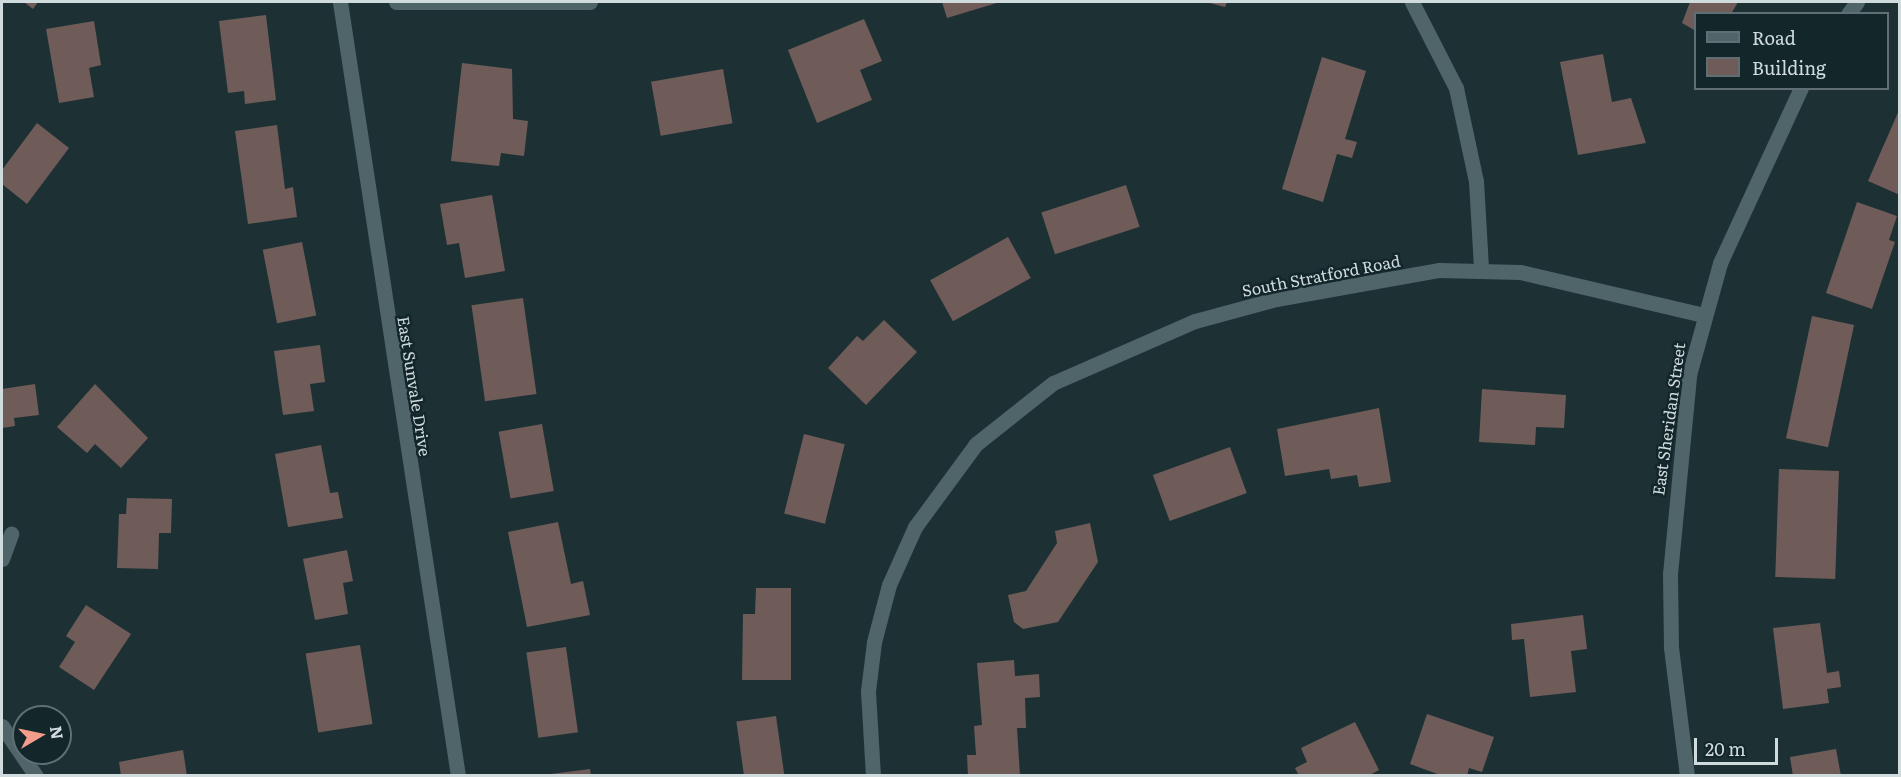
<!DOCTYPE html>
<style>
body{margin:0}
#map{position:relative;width:1901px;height:777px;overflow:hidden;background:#1d3135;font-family:Literata,serif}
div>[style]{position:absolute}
.building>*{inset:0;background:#6f5c58;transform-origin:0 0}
.minor>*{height:15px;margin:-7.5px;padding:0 7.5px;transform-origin:7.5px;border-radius:7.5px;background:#50656a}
span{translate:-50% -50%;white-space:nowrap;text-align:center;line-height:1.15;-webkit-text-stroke:5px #13272b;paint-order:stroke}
.street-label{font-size:16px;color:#d0dbde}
.frame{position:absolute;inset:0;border:3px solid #d0dbde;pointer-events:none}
.legend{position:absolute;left:1694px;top:12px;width:195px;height:78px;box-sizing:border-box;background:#13272b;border:2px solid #5f6f73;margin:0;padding:8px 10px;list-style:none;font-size:18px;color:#d0dbde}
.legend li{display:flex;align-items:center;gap:12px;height:30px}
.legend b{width:30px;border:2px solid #5f6f73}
.north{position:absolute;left:12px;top:705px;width:60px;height:60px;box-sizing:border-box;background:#13272b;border:2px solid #5f6f73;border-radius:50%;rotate:81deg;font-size:16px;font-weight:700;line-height:24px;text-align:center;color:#d0dbde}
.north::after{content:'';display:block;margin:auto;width:21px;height:27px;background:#f49d8b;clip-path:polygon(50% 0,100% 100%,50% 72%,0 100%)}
.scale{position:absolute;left:1694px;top:738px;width:84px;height:27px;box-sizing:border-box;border:3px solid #d0dbde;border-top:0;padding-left:8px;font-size:18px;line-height:21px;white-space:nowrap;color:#d0dbde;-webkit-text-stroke:4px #13272b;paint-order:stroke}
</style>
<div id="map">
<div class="building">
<i style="clip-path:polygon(24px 2px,38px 2px,33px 9px)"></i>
<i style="clip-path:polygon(942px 2px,1000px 2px,947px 18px)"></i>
<i style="clip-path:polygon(1206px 2px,1227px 2px,1225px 7px)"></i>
<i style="clip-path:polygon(1690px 2px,1738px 2px,1731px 14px,1696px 14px,1696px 31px,1682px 23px)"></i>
<i style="clip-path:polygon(266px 15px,276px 100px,245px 104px,244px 91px,228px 93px,219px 21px)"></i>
<i style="clip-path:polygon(864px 19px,882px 61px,860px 70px,872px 100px,817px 123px,788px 50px)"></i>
<i style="clip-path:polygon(94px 21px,101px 65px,89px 68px,94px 97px,59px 103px,46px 29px)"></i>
<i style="clip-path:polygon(1603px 54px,1612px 102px,1631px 98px,1646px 143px,1578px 155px,1560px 62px)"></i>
<i style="clip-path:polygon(1322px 57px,1366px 71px,1345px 139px,1357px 142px,1352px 158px,1337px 154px,1323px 202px,1282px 189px)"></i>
<i style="clip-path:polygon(462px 63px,512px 69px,513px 119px,528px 121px,524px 156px,501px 153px,499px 166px,451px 161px)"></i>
<i style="left:723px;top:69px;width:55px;height:73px;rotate:80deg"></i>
<i style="clip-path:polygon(1900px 108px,1900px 195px,1868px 181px)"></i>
<i style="clip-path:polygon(37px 123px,69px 148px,27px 204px,2px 184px,2px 170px)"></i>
<i style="clip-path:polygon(277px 125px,285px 189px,293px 187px,297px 217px,248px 224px,235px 131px)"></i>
<i style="left:1126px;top:185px;width:44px;height:89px;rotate:72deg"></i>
<i style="clip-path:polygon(492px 195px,505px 271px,465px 278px,459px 243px,447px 245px,440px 204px)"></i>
<i style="clip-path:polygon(1857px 202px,1897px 216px,1889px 240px,1895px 242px,1872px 309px,1826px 293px)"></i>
<i style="left:1008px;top:237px;width:47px;height:89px;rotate:61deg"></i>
<i style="left:302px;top:242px;width:75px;height:40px;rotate:79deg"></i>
<i style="left:523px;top:298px;width:97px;height:52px;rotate:82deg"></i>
<i style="left:1812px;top:316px;width:43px;height:125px;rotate:12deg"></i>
<i style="clip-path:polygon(884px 320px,917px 352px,866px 405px,828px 368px,857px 336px,863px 341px)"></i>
<i style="clip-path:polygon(320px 345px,325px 382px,310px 384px,314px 411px,283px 415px,274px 351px)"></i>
<i style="clip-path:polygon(35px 384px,39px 415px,14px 418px,15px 426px,2px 428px,2px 389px)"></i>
<i style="clip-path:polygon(95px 384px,148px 438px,121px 468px,95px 444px,87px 453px,57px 427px)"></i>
<i style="clip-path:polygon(1482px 389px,1566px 395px,1564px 428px,1536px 427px,1535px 445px,1479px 442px)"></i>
<i style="clip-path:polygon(1379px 408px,1391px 482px,1359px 487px,1357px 475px,1331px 479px,1329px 469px,1285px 476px,1277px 429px)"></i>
<i style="left:542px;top:424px;width:68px;height:44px;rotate:80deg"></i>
<i style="left:804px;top:434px;width:42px;height:82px;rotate:14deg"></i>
<i style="clip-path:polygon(321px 445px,330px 493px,338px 492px,343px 518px,288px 527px,275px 454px)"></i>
<i style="left:1230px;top:447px;width:49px;height:82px;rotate:70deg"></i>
<i style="left:1779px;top:469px;width:60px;height:108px;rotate:2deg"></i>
<i style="clip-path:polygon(127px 498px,172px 499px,171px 533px,159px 533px,158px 569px,117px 568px,119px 514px,126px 514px)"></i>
<i style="clip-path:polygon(558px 522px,571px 584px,583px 581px,590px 615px,527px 627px,508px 532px)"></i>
<i style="clip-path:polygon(1090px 523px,1098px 562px,1058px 622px,1023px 629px,1014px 622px,1008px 595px,1026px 591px,1057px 543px,1055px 531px)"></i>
<i style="clip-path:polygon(347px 550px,353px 581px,343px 583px,348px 614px,315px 620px,303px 559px)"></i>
<i style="clip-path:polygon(756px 588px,791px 588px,791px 680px,742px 680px,743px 614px,755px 614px)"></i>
<i style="clip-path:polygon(86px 605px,131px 634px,94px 690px,59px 667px,75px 642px,66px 636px)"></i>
<i style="clip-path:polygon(1583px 615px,1587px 649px,1571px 651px,1576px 692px,1530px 697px,1524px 639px,1512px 640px,1511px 624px)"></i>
<i style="clip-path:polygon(1820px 623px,1827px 673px,1839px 671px,1841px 687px,1827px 689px,1829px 703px,1783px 709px,1773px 628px)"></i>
<i style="left:360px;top:645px;width:80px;height:55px;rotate:81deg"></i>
<i style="left:566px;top:647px;width:86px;height:40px;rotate:82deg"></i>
<i style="clip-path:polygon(1014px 660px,1015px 676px,1039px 674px,1040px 697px,1025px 698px,1026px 728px,1017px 728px,1020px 776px,968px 776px,967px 755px,976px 755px,974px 726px,982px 725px,977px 663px)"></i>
<i style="clip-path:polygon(1427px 714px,1494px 737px,1482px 772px,1469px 768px,1467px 776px,1443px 776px,1410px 764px)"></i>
<i style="left:776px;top:716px;width:61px;height:40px;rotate:82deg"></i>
<i style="clip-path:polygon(1355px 722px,1379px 770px,1368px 776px,1299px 776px,1295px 768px,1307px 762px,1301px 748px)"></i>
<i style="clip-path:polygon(1836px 749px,1841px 776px,1793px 776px,1790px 757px)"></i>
<i style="clip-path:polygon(183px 750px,187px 776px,121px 776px,119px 762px)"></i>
<i style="clip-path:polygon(590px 769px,591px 776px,551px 776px,551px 774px)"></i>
</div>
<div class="minor">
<i style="left:340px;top:2px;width:783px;rotate:81.33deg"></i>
<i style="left:396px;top:2px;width:194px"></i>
<i style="left:1412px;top:2px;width:97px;rotate:62.9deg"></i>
<i style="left:1456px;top:88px;width:95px;rotate:77.9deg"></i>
<i style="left:1476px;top:181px;width:88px;rotate:86.7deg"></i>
<i style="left:1848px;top:14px;width:15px;rotate:-53deg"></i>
<i style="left:2px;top:559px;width:27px;rotate:-70deg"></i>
<i style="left:2px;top:726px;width:60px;rotate:55.8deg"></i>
<i style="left:873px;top:776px;width:85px;rotate:-93.4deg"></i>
<i style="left:868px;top:691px;width:49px;rotate:-83deg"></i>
<i style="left:874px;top:642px;width:59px;rotate:-75.3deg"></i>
<i style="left:889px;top:585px;width:64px;rotate:-65.9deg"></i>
<i style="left:915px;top:527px;width:103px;rotate:-53.7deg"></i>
<i style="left:976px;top:444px;width:98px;rotate:-38.4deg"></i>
<i style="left:1053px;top:383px;width:155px;rotate:-23.6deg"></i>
<i style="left:1195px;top:321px;width:84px;rotate:-15.2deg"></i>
<i style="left:1276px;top:299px;width:166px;rotate:-10.1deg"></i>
<i style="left:1439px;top:270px;width:81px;rotate:1.4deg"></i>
<i style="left:1520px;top:272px;width:189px;rotate:13.2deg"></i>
<i style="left:1687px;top:776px;width:130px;rotate:-97.1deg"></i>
<i style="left:1671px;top:647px;width:73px;rotate:-90.8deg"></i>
<i style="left:1670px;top:574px;width:200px;rotate:-84.5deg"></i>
<i style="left:1689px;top:375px;width:116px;rotate:-74.5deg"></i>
<i style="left:1720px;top:263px;width:193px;rotate:-65.2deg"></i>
</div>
<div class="street-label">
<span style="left:1321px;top:275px;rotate:-11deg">South Stratford Road</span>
<span style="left:415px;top:386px;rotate:81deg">East Sunvale Drive</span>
<span style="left:1668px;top:419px;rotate:-82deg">East Sheridan Street</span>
</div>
<div class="frame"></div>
<ul class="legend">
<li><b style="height:8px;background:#50656a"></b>Road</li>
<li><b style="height:16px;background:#6f5c58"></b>Building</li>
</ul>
<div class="north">N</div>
<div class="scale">20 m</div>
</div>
